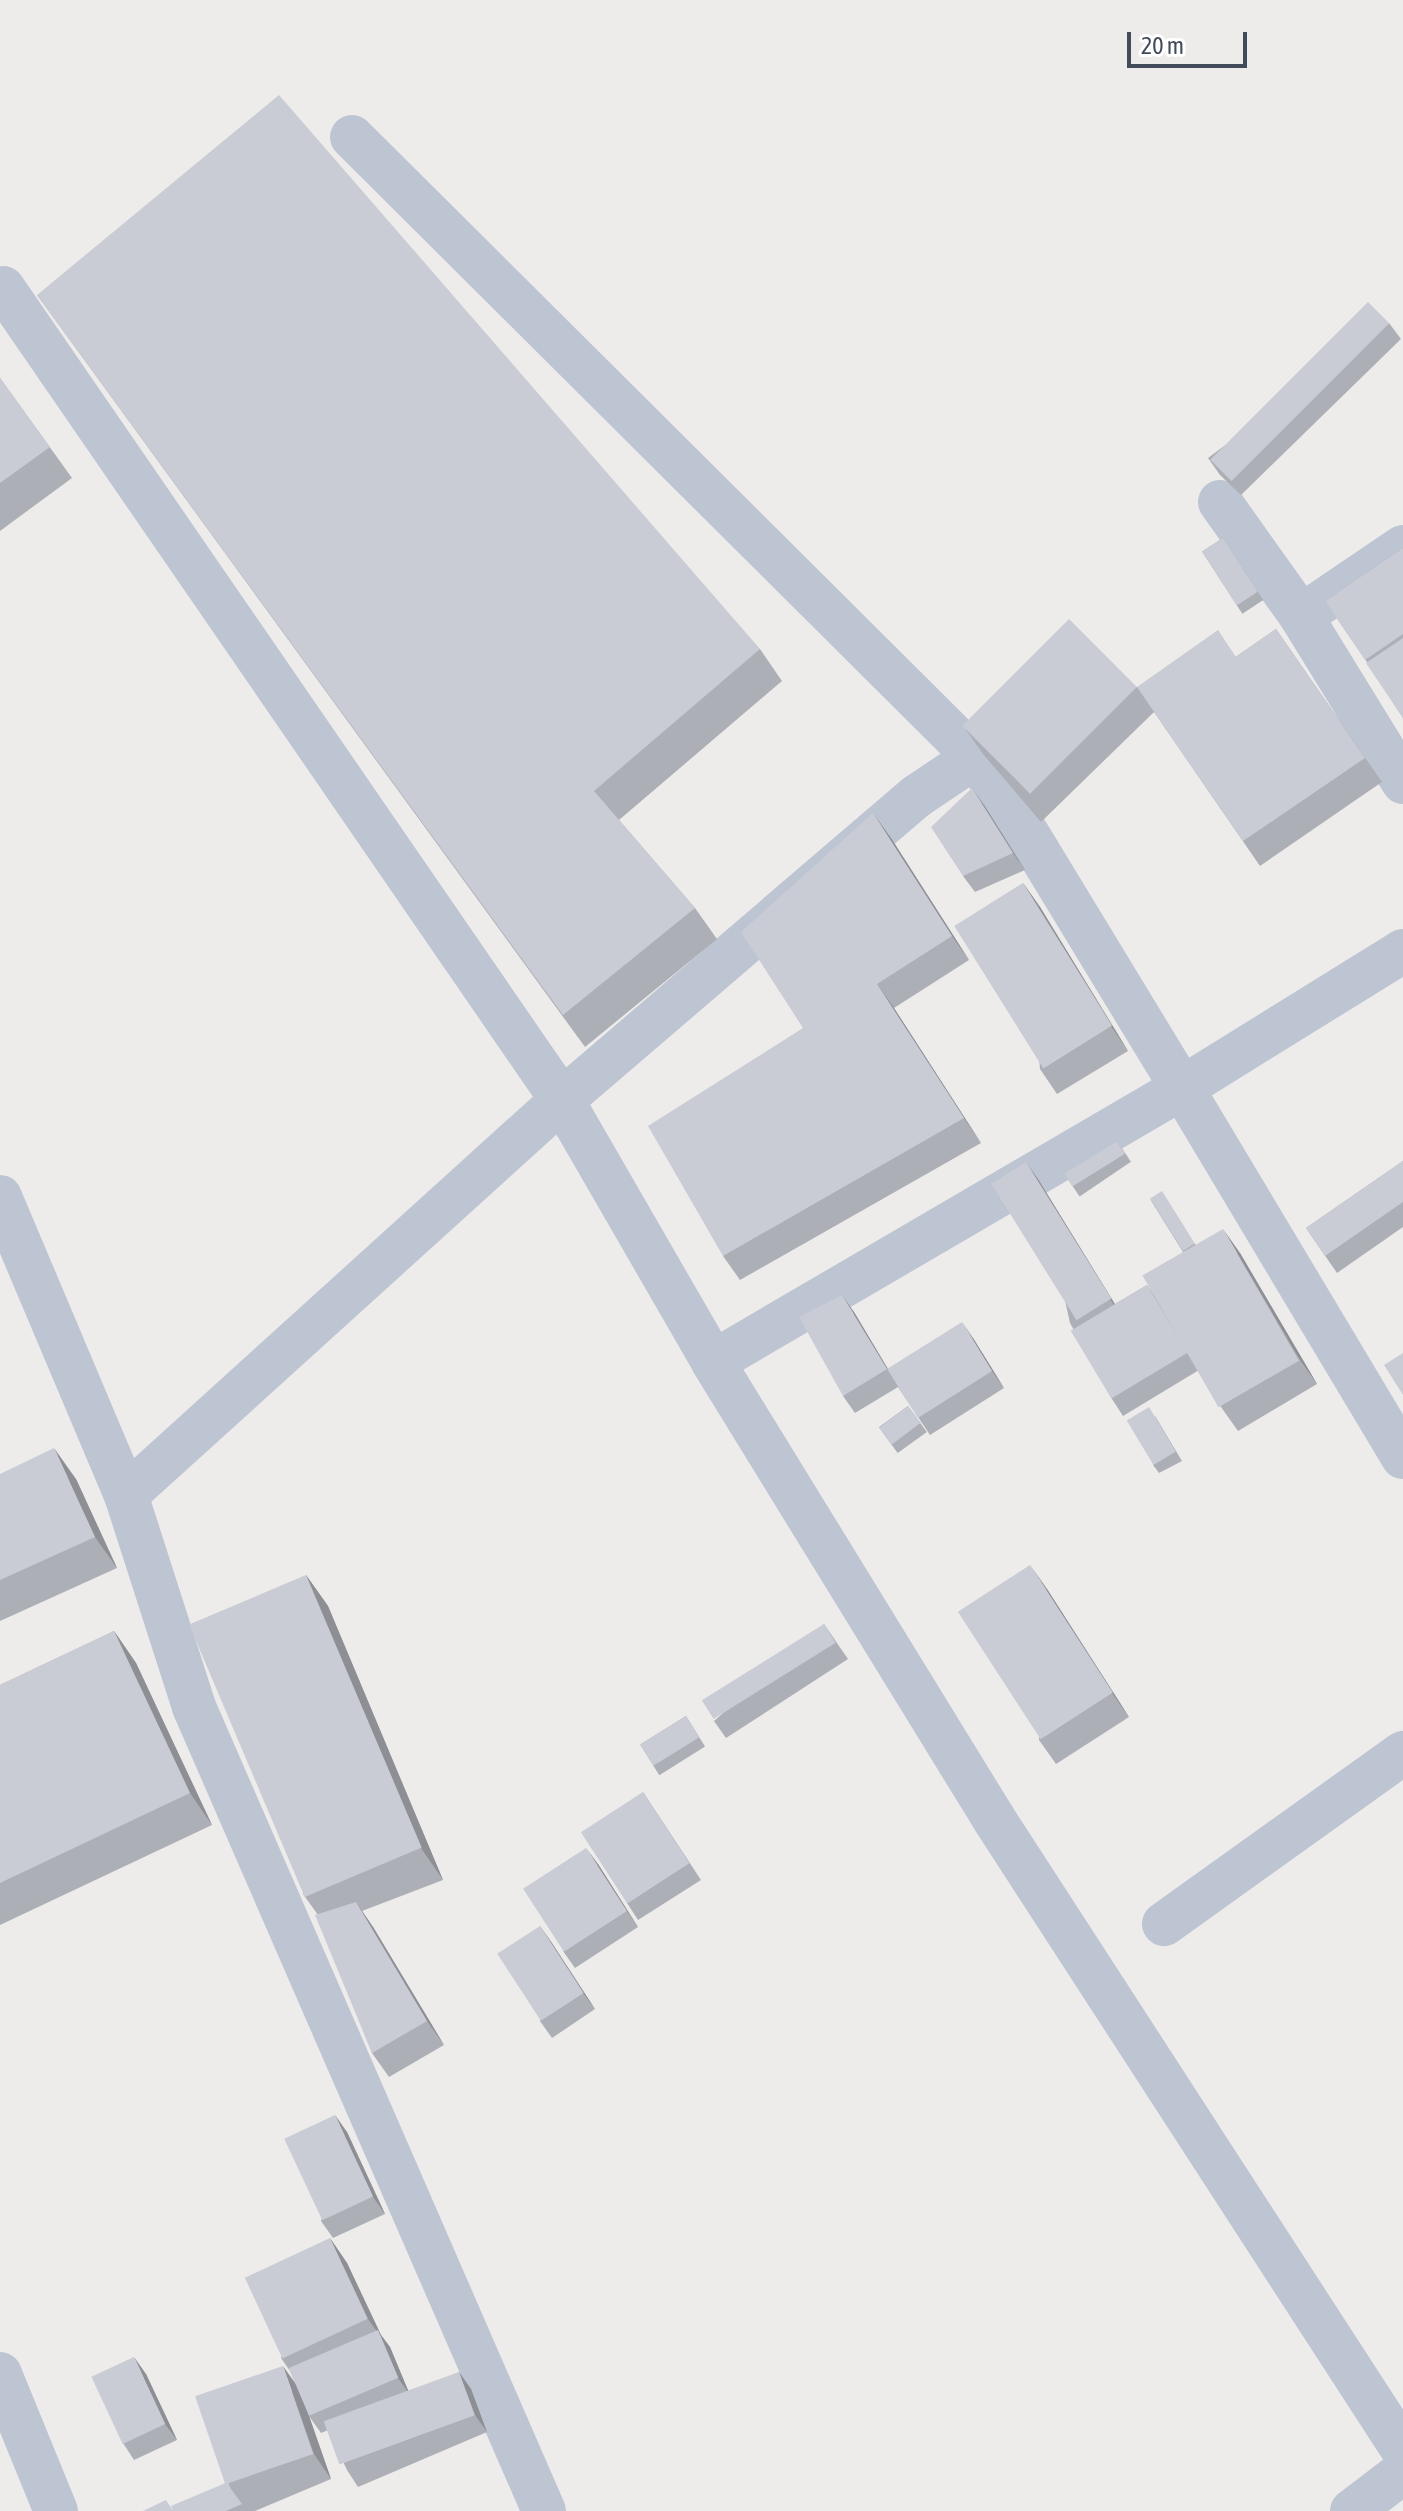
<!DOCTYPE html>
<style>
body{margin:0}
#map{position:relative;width:1403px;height:2511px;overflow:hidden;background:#eeebeb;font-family:"Asap Condensed",sans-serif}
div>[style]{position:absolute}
.minor>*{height:44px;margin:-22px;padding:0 22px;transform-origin:22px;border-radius:22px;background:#bdc5d2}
.wall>*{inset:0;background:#adafb6;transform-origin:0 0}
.shaded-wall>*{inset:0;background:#8d8f94}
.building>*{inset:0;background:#c9ccd4;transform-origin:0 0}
span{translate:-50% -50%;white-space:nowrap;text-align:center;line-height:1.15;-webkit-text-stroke:8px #fff;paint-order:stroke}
.scale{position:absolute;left:1127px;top:32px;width:120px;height:36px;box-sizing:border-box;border:4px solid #424b5a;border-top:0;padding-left:10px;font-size:24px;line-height:28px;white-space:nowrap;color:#424b5a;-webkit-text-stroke:6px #fff;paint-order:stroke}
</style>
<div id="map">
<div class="minor">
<i style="left:352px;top:137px;width:879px;rotate:44.86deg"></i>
<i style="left:3px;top:288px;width:986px;rotate:55.46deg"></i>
<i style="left:562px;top:1100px;width:302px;rotate:60deg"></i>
<i style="left:713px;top:1362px;width:536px;rotate:58.41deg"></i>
<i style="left:994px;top:1819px;width:752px;rotate:57.05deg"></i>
<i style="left:1220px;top:502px;width:140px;rotate:54.6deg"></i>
<i style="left:1403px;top:547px;width:123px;rotate:145.9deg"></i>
<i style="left:1301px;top:616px;width:195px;rotate:58.4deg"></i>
<i style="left:1403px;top:951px;width:260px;rotate:148.2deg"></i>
<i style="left:1182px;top:1088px;width:430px;rotate:59.1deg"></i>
<i style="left:0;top:1197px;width:324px;rotate:67.1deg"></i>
<i style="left:126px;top:1495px;width:223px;rotate:72.2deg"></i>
<i style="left:194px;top:1707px;width:877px;rotate:66.48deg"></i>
<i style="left:126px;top:1495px;width:588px;rotate:-42.18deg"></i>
<i style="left:562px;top:1100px;width:467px;rotate:-40.6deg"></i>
<i style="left:917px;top:796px;width:70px;rotate:-33.9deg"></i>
<i style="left:975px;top:757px;width:83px;rotate:55.3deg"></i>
<i style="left:1022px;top:825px;width:308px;rotate:58.7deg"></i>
<i style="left:1182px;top:1088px;width:543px;rotate:149.71deg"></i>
<i style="left:1164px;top:1924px;width:294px;rotate:-35.6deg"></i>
<i style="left:0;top:2374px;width:148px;rotate:67.8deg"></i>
<i style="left:1352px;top:2511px;width:64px;rotate:-37.4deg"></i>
</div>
<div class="wall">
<i style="clip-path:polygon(37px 295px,760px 649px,782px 681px,619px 820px,695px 908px,717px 939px,585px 1047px)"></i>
<i style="clip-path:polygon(1389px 323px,1401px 339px,1241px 495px,1220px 475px,1208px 458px)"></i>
<i style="clip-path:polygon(0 378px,72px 478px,0 531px)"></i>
<i style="left:1223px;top:538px;width:74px;height:25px;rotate:57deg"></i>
<i style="clip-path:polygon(1403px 548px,1403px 718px,1367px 662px,1325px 601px)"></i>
<i style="clip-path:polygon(1276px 629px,1382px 782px,1260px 866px,1154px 712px,1041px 822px,983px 754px,966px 730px,1137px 687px,1237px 656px)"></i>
<i style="clip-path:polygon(984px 805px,1025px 870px,975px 892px,963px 876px)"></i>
<i style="clip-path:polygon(891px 838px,969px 960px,894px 1008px,981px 1143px,740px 1280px,723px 1256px,803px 1028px)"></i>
<i style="clip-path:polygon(1023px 883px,1040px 907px,1128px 1051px,1057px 1094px,1040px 1069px)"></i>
<i style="left:1117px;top:1141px;width:25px;height:62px;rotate:56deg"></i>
<i style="clip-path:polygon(1403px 1161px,1403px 1227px,1337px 1273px,1306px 1228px)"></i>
<i style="clip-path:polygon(1038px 1179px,1115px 1304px,1147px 1285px,1157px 1299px,1183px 1252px,1150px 1199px,1196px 1245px,1240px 1253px,1317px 1384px,1238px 1431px,1221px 1407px,1199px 1370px,1123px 1416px,1112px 1399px,1070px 1323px)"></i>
<i style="clip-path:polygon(854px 1312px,888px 1369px,973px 1338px,1004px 1388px,930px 1435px,898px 1387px,855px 1413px,843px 1396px)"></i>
<i style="left:908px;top:1406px;width:32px;height:36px;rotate:54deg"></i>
<i style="clip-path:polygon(1155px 1416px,1182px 1461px,1159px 1473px,1153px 1465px)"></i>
<i style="clip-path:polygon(0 1474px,76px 1479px,117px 1568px,0 1621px)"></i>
<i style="clip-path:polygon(306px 1575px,328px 1606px,443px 1880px,362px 1911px,373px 1927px,444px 2045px,389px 2077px,372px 2053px,318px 1915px,303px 1894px)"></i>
<i style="clip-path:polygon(1047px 1589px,1129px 1717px,1056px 1764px,1039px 1740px)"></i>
<i style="clip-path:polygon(824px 1624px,848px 1659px,726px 1738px,714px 1721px)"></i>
<i style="clip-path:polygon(114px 1631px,136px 1663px,212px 1825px,0 1925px,0 1685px)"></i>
<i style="left:686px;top:1716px;width:36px;height:54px;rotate:58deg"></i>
<i style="clip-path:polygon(643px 1792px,701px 1880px,638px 1920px,627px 1903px)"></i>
<i style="clip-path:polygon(598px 1864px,638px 1927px,575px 1968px,563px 1951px)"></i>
<i style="clip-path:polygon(540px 1926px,595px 2009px,552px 2038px,540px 2021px)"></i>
<i style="clip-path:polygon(347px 2132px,385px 2214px,333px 2238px,321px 2221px)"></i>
<i style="clip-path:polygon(330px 2238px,347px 2263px,381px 2335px,390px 2347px,409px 2393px,459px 2372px,471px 2389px,487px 2432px,358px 2487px,347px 2470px,328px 2430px,321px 2433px,309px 2416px,331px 2479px,255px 2511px,143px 2511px,173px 2510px,228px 2482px,296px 2385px,290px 2371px,281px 2358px)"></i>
<i style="clip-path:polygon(146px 2374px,177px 2440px,134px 2460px,123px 2443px)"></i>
</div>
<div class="shaded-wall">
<i style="clip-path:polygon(972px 788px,984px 805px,1025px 870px,1013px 853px)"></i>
<i style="clip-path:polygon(873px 813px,891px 838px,969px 960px,952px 936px)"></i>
<i style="clip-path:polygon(1023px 883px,1040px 907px,1128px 1051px,1111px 1026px)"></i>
<i style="clip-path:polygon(877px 984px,894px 1008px,981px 1143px,964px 1118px)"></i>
<i style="clip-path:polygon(1026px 1162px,1038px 1179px,1122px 1316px,1110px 1299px)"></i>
<i style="clip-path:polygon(1223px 1229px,1240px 1253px,1317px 1384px,1300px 1360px)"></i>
<i style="clip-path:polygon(842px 1295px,854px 1312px,898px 1386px,887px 1369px)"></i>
<i style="clip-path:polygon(962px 1322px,973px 1338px,1004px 1388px,992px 1371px)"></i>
<i style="clip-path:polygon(54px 1448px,76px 1479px,117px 1568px,95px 1537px)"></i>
<i style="clip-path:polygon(1030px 1565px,1047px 1589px,1129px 1717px,1112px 1693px)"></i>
<i style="clip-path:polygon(306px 1575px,328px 1606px,443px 1880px,421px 1848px)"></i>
<i style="clip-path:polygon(114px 1631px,136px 1663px,212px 1825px,190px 1793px)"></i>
<i style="clip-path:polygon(586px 1848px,598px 1864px,638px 1927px,627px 1911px)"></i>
<i style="clip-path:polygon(356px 1902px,373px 1927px,444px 2045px,427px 2021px)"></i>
<i style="clip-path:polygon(540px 1926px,552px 1943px,595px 2009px,583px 1993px)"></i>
<i style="clip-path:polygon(335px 2115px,347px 2132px,385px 2214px,373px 2197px)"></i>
<i style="clip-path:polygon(330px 2238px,347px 2263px,381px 2335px,390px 2347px,410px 2395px,398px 2378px,381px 2337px,368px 2319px)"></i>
<i style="clip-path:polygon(134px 2357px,146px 2374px,177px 2440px,165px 2424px)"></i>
<i style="clip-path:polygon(283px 2366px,300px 2390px,331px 2479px,314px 2454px)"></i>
<i style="clip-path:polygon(459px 2372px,471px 2389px,487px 2432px,475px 2415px)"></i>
</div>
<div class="building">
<i style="clip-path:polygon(279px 95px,760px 649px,594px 791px,695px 908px,563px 1015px,37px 295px)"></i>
<i style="left:1368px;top:302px;width:30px;height:223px;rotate:45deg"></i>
<i style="clip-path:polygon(0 378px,50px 447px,0 483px)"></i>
<i style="left:1223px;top:538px;width:64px;height:25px;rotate:57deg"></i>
<i style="clip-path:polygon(1403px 548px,1403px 634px,1365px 660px,1325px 601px)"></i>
<i style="left:1069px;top:619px;width:96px;height:151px;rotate:45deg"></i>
<i style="clip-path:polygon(1276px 629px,1365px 758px,1243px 841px,1137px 687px,1218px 630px,1236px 657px)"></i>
<i style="clip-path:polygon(1403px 638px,1403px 718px,1366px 663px)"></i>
<i style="clip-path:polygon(972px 788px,1013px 853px,963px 876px,931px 827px)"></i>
<i style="clip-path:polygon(873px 813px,952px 936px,877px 984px,964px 1118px,723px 1256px,648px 1126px,803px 1028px,741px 932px)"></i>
<i style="left:1023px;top:883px;width:168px;height:81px;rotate:58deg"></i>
<i style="left:1117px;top:1141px;width:15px;height:62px;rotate:58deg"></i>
<i style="clip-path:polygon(1403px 1161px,1403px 1202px,1325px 1256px,1306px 1228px)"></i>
<i style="left:1026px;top:1162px;width:161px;height:41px;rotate:58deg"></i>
<i style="left:1162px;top:1191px;width:62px;height:14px;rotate:58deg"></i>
<i style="left:1223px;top:1229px;width:152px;height:93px;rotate:60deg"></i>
<i style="left:1147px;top:1285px;width:79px;height:89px;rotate:59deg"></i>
<i style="clip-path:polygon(842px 1295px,887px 1369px,962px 1322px,992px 1371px,918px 1418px,887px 1369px,843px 1396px,799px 1317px)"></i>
<i style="clip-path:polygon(1403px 1353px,1403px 1395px,1384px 1365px)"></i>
<i style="left:908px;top:1406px;width:21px;height:36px;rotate:53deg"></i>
<i style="left:1149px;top:1407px;width:52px;height:26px;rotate:59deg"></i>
<i style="clip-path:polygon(54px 1448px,95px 1537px,0 1580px,0 1474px)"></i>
<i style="left:1030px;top:1565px;width:152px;height:86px;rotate:57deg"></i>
<i style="left:306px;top:1575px;width:296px;height:127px;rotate:67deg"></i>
<i style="left:824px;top:1624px;width:22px;height:144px;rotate:58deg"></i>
<i style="clip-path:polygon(114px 1631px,190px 1793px,0 1883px,0 1685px)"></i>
<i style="left:686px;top:1716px;width:25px;height:54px;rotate:58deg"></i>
<i style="left:643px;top:1792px;width:85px;height:74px;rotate:57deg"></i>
<i style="left:586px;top:1848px;width:75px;height:75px;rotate:57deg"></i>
<i style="clip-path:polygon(356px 1902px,427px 2021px,372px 2053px,315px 1915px)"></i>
<i style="left:540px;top:1926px;width:80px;height:51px;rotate:57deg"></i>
<i style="left:335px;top:2115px;width:90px;height:56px;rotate:65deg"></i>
<i style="left:330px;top:2238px;width:89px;height:94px;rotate:65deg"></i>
<i style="left:378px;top:2330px;width:52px;height:97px;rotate:67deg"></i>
<i style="left:134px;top:2357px;width:74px;height:47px;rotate:65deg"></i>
<i style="left:283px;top:2366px;width:93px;height:93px;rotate:71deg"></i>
<i style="left:459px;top:2372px;width:46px;height:144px;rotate:70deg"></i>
<i style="clip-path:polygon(228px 2482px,231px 2489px,242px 2504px,226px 2511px,173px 2511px,171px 2506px)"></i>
<i style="clip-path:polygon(166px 2500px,173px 2511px,143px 2511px)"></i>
</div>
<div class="scale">20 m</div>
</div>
